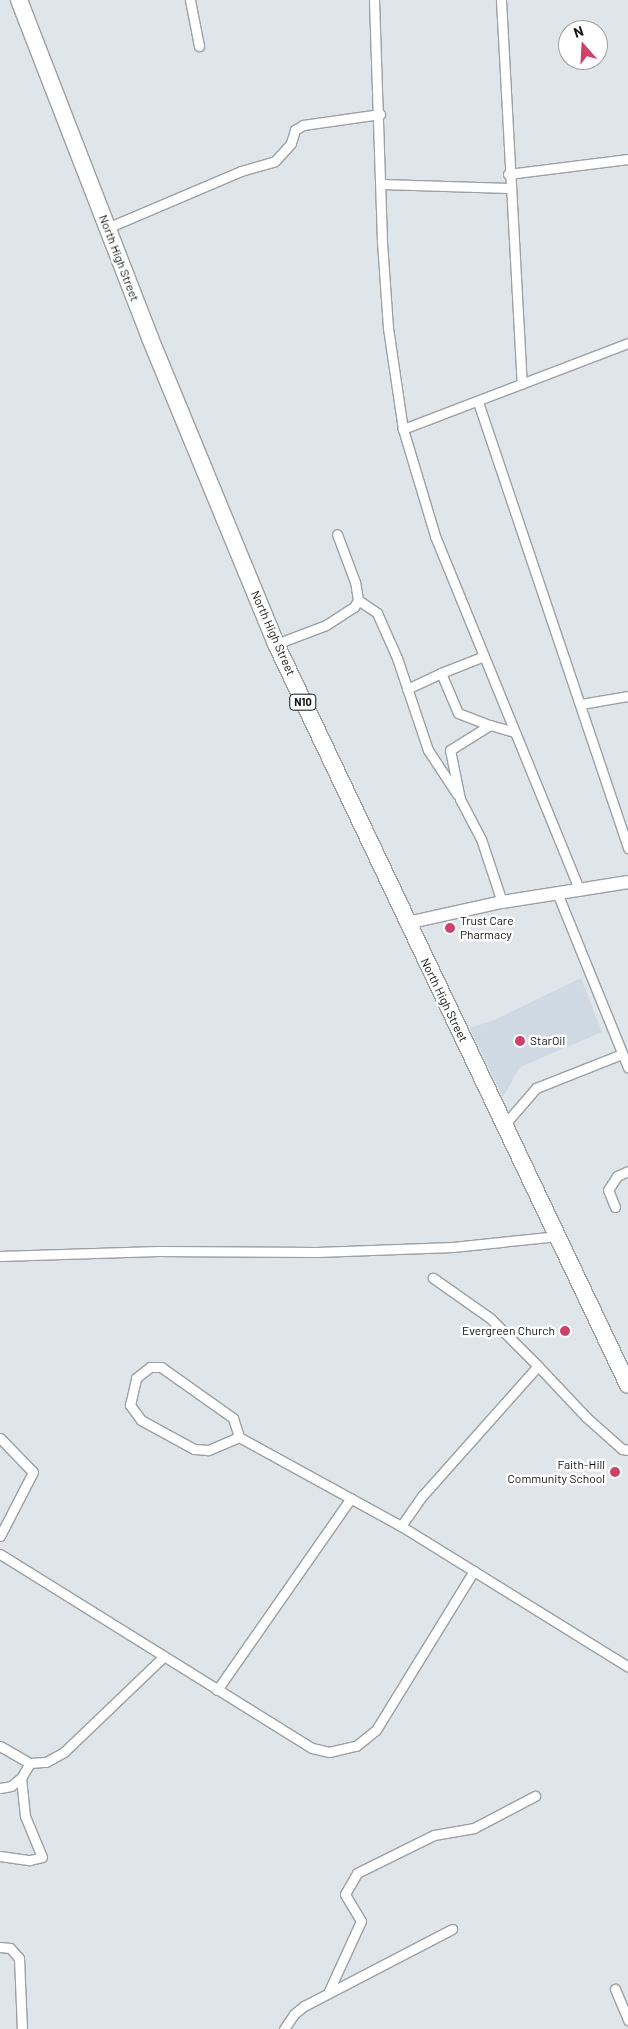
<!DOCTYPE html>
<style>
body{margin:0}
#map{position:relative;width:628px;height:2029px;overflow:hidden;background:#e0e5e9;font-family:Barlow,sans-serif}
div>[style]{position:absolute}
.built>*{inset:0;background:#cfd9e3}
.roads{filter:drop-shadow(1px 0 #9ca0a4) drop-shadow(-1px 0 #9ca0a4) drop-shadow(0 1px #9ca0a4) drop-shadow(0 -1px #9ca0a4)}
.street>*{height:9px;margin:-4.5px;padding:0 4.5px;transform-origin:4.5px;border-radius:4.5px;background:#fff}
.secondary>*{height:12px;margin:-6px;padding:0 6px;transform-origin:6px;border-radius:6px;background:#fff}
.highway>*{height:16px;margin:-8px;padding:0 8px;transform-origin:8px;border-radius:8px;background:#fff}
.dots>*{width:14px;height:14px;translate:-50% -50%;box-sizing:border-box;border:2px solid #fff;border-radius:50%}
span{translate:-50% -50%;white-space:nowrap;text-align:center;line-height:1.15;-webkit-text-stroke:5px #fff;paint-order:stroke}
.shield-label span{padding:1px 4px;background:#fff;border:1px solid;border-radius:4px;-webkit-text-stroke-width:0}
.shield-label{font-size:11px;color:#101213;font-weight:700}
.street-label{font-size:12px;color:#101213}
.poi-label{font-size:12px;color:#101213}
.left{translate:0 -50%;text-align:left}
.right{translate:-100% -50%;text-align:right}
.north{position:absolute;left:558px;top:20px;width:50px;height:50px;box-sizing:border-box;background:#fff;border:1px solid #9fa0a1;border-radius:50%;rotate:341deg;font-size:14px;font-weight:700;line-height:20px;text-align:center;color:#101213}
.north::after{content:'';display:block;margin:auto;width:18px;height:22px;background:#d04169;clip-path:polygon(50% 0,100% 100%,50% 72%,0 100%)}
</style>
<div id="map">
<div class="built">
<i style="clip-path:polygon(581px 978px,602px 1032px,520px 1067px,503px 1097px,470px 1028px,494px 1020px)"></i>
</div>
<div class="roads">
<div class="street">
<i style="left:190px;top:0;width:47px;rotate:78.9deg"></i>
<i style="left:374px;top:0;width:242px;rotate:88.1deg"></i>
<i style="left:382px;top:242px;width:86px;rotate:86deg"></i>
<i style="left:388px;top:328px;width:102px;rotate:81.6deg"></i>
<i style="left:403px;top:429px;width:112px;rotate:73.3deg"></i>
<i style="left:435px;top:536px;width:383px;rotate:67.8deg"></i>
<i style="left:501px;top:0;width:384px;rotate:86.9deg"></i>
<i style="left:508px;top:174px;width:121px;rotate:-7.1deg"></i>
<i style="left:382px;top:184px;width:127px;rotate:1.8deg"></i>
<i style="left:107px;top:228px;width:146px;rotate:-23deg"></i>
<i style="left:241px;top:171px;width:35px;rotate:-16deg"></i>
<i style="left:275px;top:161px;width:24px;rotate:-48deg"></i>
<i style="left:291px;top:143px;width:14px;rotate:-73deg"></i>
<i style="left:295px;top:130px;width:9px;rotate:-32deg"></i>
<i style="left:303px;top:125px;width:78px;rotate:-8.1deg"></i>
<i style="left:478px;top:402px;width:471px;rotate:71.4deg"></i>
<i style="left:403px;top:429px;width:241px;rotate:-20.9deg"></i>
<i style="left:358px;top:600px;width:23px;rotate:34deg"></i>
<i style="left:377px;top:613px;width:49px;rotate:66deg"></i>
<i style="left:397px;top:658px;width:97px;rotate:71.4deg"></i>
<i style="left:428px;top:750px;width:53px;rotate:56.6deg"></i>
<i style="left:276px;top:644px;width:53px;rotate:-20.8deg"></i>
<i style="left:326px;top:625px;width:33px;rotate:-33deg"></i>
<i style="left:354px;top:607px;width:8px;rotate:-60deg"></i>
<i style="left:358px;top:600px;width:18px;rotate:-99deg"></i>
<i style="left:355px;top:582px;width:51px;rotate:-110.6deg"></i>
<i style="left:441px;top:673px;width:46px;rotate:-21.6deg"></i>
<i style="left:407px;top:689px;width:38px;rotate:-25deg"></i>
<i style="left:441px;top:673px;width:43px;rotate:67deg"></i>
<i style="left:458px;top:713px;width:34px;rotate:21deg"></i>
<i style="left:581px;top:704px;width:48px;rotate:-9.7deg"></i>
<i style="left:558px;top:895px;width:186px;rotate:67.9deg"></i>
<i style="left:502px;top:902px;width:66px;rotate:-108.4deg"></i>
<i style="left:481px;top:839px;width:45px;rotate:-117.7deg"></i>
<i style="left:460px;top:799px;width:50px;rotate:-101.5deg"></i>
<i style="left:450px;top:750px;width:47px;rotate:-32deg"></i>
<i style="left:490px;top:725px;width:25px;rotate:16deg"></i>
<i style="left:504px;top:1125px;width:49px;rotate:-49.1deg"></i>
<i style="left:536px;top:1088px;width:92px;rotate:-21.6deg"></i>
<i style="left:615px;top:1207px;width:18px;rotate:-112deg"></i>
<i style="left:608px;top:1190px;width:17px;rotate:-57deg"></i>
<i style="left:617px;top:1176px;width:12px;rotate:-24deg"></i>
<i style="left:0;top:1256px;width:158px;rotate:-1.8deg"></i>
<i style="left:158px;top:1251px;width:159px;rotate:0.4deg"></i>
<i style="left:317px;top:1252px;width:136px;rotate:-2.1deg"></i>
<i style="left:453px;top:1247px;width:106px;rotate:-6deg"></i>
<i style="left:538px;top:1366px;width:70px;rotate:46.7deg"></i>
<i style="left:586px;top:1417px;width:48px;rotate:41.6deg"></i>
<i style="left:622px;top:1449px;width:6px;rotate:9deg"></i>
<i style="left:239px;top:1437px;width:34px;rotate:157deg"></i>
<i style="left:208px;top:1450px;width:14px;rotate:-176deg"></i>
<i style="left:194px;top:1449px;width:60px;rotate:-151.3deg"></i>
<i style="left:141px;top:1420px;width:19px;rotate:-126deg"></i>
<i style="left:130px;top:1405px;width:28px;rotate:-77deg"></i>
<i style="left:136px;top:1378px;width:18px;rotate:-38deg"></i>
<i style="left:150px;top:1367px;width:11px"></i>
<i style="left:161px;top:1367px;width:88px;rotate:35.3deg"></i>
<i style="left:233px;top:1418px;width:20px;rotate:72deg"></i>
<i style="left:239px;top:1437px;width:185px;rotate:28.8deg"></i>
<i style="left:401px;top:1526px;width:267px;rotate:31.8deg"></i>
<i style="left:0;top:1438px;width:47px;rotate:45.9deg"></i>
<i style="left:33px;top:1472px;width:72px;rotate:117.3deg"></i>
<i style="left:401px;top:1526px;width:38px;rotate:-55deg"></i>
<i style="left:423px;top:1495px;width:173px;rotate:-48.3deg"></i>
<i style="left:538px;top:1366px;width:68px;rotate:-135deg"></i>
<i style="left:490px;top:1318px;width:70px;rotate:-144.9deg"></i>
<i style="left:0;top:1554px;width:367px;rotate:31.9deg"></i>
<i style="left:312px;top:1748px;width:17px;rotate:13deg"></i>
<i style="left:329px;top:1752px;width:28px;rotate:-13deg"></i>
<i style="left:356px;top:1746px;width:26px;rotate:-39deg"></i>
<i style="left:376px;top:1730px;width:187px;rotate:-58.4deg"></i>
<i style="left:217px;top:1690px;width:234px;rotate:-55.1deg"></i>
<i style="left:0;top:1746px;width:34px;rotate:30deg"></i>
<i style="left:30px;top:1763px;width:16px;rotate:-4deg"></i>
<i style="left:46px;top:1762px;width:21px;rotate:-29deg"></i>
<i style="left:64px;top:1752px;width:137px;rotate:-43.8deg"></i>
<i style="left:0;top:1788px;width:11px;rotate:-10deg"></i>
<i style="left:11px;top:1786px;width:13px;rotate:-39deg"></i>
<i style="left:21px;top:1778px;width:17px;rotate:-59deg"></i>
<i style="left:0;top:1856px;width:30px;rotate:8deg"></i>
<i style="left:30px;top:1860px;width:12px;rotate:-14deg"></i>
<i style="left:42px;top:1857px;width:44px;rotate:-112.5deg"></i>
<i style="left:25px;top:1816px;width:38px;rotate:-96deg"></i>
<i style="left:0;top:1947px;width:10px;rotate:6deg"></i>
<i style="left:10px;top:1948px;width:13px;rotate:48deg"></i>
<i style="left:19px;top:1958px;width:71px;rotate:87.6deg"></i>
<i style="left:615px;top:1989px;width:34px;rotate:67deg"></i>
<i style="left:328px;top:1993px;width:79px;rotate:-65.4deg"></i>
<i style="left:361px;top:1921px;width:31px;rotate:-121deg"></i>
<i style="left:345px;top:1894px;width:24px;rotate:-60deg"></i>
<i style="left:357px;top:1873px;width:86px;rotate:-26.3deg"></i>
<i style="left:434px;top:1835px;width:41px;rotate:-9.9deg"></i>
<i style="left:474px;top:1828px;width:69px;rotate:-27.7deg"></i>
<i style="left:284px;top:2029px;width:18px;rotate:-56deg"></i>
<i style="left:294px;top:2014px;width:13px;rotate:-39deg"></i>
<i style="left:304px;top:2006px;width:167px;rotate:-27.5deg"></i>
</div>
<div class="secondary">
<i style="left:407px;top:923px;width:97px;rotate:-12.5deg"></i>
<i style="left:502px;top:902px;width:128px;rotate:-9deg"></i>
</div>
<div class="highway">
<i style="left:19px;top:0;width:362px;rotate:68.8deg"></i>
<i style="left:150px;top:338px;width:331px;rotate:67.6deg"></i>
<i style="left:276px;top:644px;width:820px;rotate:64.59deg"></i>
</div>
</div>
<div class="dots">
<i style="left:450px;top:928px;background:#d04169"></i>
<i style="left:520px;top:1041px;background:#d04169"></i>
<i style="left:565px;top:1331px;background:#d04169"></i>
<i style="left:615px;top:1472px;background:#d04169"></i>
</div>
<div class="shield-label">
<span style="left:303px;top:702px">N10</span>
</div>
<div class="street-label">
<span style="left:119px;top:258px;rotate:69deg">North High Street</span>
<span style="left:273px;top:633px;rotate:66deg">North High Street</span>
<span style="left:444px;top:1000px;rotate:64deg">North High Street</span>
</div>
<div class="poi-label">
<span class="left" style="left:460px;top:928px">Trust Care<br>Pharmacy</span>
<span class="left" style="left:530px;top:1041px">StarOil</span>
<span class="right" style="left:555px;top:1331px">Evergreen Church</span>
<span class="right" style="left:605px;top:1472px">Faith-Hill<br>Community School</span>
</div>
<div class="north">N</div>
</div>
